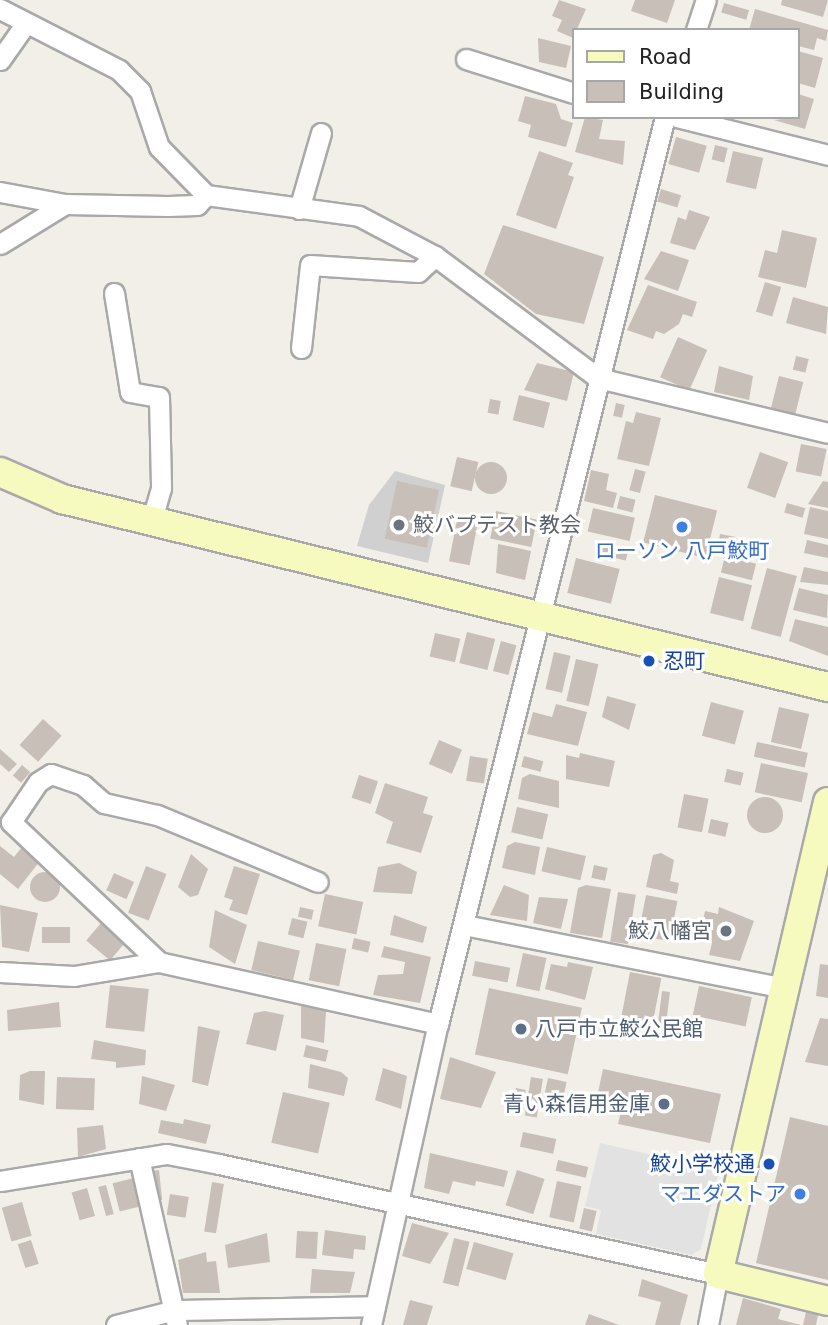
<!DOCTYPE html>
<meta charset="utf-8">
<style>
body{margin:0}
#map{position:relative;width:828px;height:1325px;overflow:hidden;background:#f2efe9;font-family:"DejaVu Sans","Noto Sans JP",sans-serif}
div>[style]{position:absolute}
.religious>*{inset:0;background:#d0d0d0}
.parking>*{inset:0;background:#e2e2e2}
.building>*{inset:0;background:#c7bfb8;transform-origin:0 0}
.round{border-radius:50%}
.roads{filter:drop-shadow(2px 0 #a9a9a9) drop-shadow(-2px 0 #a9a9a9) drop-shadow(0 2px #a9a9a9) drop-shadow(0 -2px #a9a9a9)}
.street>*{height:19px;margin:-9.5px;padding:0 9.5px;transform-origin:9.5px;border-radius:9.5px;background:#fff}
.secondary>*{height:28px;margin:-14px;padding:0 14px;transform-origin:14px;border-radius:14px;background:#f7fabf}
.dots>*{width:19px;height:19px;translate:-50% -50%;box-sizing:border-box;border:4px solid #fff;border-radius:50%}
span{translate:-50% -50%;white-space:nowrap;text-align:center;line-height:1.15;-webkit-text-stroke:6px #fff;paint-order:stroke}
.worship-label{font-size:21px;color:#5b616d}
.left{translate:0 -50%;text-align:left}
.right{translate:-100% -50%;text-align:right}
.shop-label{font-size:21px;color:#366cbe}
.transit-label{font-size:21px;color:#164399}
.service-label{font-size:21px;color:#4e5e75}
.legend{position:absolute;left:572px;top:28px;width:228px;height:91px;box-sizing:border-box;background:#fff;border:2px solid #a7a7a7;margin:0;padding:9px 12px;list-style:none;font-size:21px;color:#222}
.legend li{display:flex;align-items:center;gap:14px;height:35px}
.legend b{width:35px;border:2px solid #a7a7a7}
</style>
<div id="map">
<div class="religious">
<i style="clip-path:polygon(395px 471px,445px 485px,428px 563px,357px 546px,369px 505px)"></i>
</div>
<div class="parking">
<i style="clip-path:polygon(600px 1143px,719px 1170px,701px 1249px,691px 1255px,596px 1234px,601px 1210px,585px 1206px)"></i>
</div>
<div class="building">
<i style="clip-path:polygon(559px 0,586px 9px,573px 38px,557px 31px,562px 20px,552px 16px)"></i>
<i style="clip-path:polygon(635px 0,675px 0,667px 23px,631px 11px)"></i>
<i style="clip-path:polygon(782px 0,828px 0,823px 17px,781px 5px)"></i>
<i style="left:724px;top:3px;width:26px;height:10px;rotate:16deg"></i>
<i style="clip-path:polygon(755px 9px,828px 30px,826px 41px,817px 38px,814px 50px,798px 46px,798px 30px,749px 30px)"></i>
<i style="clip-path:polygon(538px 38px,571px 46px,566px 68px,539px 62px)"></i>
<i style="clip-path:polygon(798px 51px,823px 58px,815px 88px,798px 83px)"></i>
<i style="clip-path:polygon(798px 94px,814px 99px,805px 129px,774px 120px,798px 117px)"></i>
<i style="clip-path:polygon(525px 96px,556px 104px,561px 119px,573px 123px,566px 147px,528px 137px,531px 125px,518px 121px)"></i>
<i style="clip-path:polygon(585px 117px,603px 120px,599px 139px,625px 141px,623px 165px,575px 152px)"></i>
<i style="left:676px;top:137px;width:32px;height:28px;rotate:16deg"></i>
<i style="left:715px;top:145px;width:13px;height:15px;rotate:13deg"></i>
<i style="clip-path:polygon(539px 151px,573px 163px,568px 175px,574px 177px,556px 229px,516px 215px)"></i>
<i style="left:733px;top:151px;width:31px;height:32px;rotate:13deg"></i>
<i style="left:661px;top:189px;width:21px;height:13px;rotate:17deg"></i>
<i style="clip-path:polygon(689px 210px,710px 217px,695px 250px,670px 243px,678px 217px,686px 220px)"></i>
<i style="clip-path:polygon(503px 225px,604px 257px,584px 324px,536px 314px,484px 274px)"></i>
<i style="clip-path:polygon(782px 230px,817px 238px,806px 288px,758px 277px,765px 250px,777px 253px)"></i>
<i style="clip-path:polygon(661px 251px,689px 260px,678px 291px,644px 279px)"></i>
<i style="left:765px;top:282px;width:17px;height:31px;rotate:17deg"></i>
<i style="clip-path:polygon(648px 285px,697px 302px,692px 317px,683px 314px,679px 324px,664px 334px,656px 331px,653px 339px,627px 330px)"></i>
<i style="clip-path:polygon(793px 297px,828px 307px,826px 334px,786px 323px)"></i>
<i style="left:678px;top:337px;width:32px;height:44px;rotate:24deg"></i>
<i style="left:796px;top:356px;width:13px;height:14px;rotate:13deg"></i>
<i style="clip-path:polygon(537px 363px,574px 372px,567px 401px,524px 390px)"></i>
<i style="clip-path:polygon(719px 366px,753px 376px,749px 400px,714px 392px)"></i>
<i style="left:779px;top:376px;width:25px;height:33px;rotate:14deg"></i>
<i style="left:519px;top:395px;width:32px;height:26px;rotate:14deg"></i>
<i style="left:490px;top:399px;width:11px;height:14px;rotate:10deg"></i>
<i style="left:616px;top:403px;width:9px;height:13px;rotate:13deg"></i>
<i style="clip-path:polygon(636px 412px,661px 418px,649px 466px,617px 459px,626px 421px,633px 423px)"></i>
<i style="left:801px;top:444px;width:26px;height:28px;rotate:11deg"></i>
<i style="left:760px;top:452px;width:30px;height:38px;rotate:20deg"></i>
<i style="left:457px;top:457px;width:22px;height:30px;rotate:13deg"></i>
<i class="round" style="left:475px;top:462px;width:32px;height:32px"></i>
<i style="left:635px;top:469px;width:11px;height:22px;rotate:15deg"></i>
<i style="clip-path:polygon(591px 470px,609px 474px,606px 490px,617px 493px,613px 508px,584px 501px)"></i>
<i style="left:397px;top:481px;width:43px;height:59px;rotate:12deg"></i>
<i style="clip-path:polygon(823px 481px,828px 482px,828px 508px,808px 504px)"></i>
<i style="left:655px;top:495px;width:64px;height:49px;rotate:14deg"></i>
<i style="left:620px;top:496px;width:16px;height:13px;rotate:14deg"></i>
<i style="left:787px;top:503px;width:19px;height:10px;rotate:16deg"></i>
<i style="clip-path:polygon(810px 507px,828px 511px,828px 539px,804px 534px)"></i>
<i style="left:593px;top:508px;width:43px;height:24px;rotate:13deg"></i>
<i style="left:496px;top:511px;width:42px;height:28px;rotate:12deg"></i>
<i style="left:457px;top:520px;width:21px;height:42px;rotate:11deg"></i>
<i style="left:720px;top:534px;width:15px;height:13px;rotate:11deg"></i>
<i style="clip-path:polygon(807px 540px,828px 545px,828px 558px,804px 553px)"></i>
<i style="clip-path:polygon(498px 544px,531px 551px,525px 580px,496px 573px)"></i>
<i style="left:603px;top:544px;width:26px;height:11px;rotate:13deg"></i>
<i style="left:725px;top:556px;width:32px;height:17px;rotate:14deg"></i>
<i style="left:576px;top:558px;width:45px;height:36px;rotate:14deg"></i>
<i style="clip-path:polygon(804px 567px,828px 572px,828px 585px,800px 582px)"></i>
<i style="left:767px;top:568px;width:31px;height:63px;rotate:15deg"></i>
<i style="left:719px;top:577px;width:34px;height:37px;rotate:14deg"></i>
<i style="clip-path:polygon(799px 588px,828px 595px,827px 618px,793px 610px)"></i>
<i style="clip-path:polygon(795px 619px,828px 627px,828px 656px,789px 641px)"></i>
<i style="left:467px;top:632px;width:29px;height:32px;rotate:14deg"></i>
<i style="left:435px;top:633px;width:26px;height:24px;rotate:13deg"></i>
<i style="left:501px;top:641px;width:16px;height:31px;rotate:15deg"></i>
<i style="left:554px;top:652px;width:17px;height:38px;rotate:13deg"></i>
<i style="left:576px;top:659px;width:23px;height:43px;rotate:13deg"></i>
<i style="clip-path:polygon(607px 696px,636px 704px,629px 730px,602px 717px)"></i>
<i style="left:711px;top:702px;width:34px;height:35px;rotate:15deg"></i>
<i style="clip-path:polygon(556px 704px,587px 712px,578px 746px,527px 734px,533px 712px,552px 717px)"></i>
<i style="left:779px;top:707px;width:31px;height:36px;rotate:13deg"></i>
<i style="left:43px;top:719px;width:25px;height:35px;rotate:42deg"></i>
<i style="left:439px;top:740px;width:25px;height:26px;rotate:23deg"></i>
<i style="left:757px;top:742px;width:52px;height:15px;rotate:12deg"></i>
<i style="clip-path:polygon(0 749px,17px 764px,9px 772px,0 764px)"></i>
<i style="clip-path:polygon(580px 753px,615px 761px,609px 787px,566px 779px,566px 755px,579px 758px)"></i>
<i style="left:470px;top:756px;width:18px;height:25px;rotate:9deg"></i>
<i style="left:524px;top:756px;width:20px;height:11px;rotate:15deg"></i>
<i style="left:761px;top:763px;width:48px;height:30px;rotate:12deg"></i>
<i style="left:22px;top:765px;width:11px;height:14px;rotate:41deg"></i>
<i style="left:727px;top:769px;width:17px;height:13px;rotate:13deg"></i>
<i style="clip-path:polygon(530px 774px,559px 781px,559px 808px,518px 799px,522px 778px)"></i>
<i style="left:359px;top:775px;width:20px;height:24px;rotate:18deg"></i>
<i style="clip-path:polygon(385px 783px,428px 797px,423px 813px,433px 816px,421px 853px,386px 843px,393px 822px,375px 813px)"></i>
<i style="left:684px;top:794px;width:25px;height:34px;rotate:11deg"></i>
<i class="round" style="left:747px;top:797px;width:36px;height:36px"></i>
<i style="left:517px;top:807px;width:32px;height:26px;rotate:13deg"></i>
<i style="left:711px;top:819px;width:18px;height:14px;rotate:13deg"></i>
<i style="clip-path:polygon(515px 842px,540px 847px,535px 875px,502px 868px,507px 846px)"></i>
<i style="clip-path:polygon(0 846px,14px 857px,22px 847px,40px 861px,18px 889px,0 874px)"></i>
<i style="left:547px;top:847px;width:40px;height:25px;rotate:13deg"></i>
<i style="clip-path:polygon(661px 853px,674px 860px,670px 881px,679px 883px,677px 894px,646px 887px,653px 855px)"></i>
<i style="clip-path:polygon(191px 854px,208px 869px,198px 895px,190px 897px,178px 887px)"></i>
<i style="clip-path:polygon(399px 863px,417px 872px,412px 894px,373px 892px,378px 867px)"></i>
<i style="left:594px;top:865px;width:14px;height:13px;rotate:12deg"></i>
<i style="left:146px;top:866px;width:22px;height:50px;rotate:21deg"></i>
<i style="clip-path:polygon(234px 866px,260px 874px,247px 915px,229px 910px,233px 900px,224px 897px)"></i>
<i class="round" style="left:30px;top:872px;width:30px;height:30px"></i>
<i style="left:114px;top:873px;width:22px;height:19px;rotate:24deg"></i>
<i style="clip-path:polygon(504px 885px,529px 895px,527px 921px,490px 915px)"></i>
<i style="clip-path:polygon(586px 885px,611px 889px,602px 938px,570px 933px,578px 888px)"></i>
<i style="left:618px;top:892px;width:18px;height:50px;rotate:9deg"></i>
<i style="left:325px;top:894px;width:39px;height:33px;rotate:12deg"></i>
<i style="left:646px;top:895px;width:32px;height:41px;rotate:11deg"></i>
<i style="clip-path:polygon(539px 897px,568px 899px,561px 929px,533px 923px)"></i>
<i style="clip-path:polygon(0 905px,38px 913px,29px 952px,2px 947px)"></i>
<i style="left:300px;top:907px;width:14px;height:10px;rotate:12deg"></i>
<i style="clip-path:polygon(719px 907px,754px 921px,740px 961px,709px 955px,712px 943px,699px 940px,705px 911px,718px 914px)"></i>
<i style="clip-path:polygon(215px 910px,247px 925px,235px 964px,209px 947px)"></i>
<i style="clip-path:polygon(394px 915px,427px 927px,423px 943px,390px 935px)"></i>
<i style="left:292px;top:918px;width:16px;height:17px;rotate:14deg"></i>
<i style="left:101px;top:923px;width:31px;height:23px;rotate:40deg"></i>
<i style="left:42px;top:927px;width:28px;height:16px"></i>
<i style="left:354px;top:938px;width:17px;height:11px;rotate:13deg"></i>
<i style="left:258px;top:941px;width:43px;height:30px;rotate:13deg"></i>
<i style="left:316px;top:943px;width:31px;height:38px;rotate:11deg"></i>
<i style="clip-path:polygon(384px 946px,431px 957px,420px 1003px,373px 995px,378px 975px,403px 974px,405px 962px,381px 957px)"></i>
<i style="left:523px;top:953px;width:24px;height:34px;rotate:12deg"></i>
<i style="left:475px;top:961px;width:36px;height:15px;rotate:11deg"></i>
<i style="clip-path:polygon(568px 962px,593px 967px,585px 1000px,545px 989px,551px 964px,567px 967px)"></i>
<i style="clip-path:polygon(820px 964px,828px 965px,828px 998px,816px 996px)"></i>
<i style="left:630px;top:972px;width:32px;height:45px;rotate:11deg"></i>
<i style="left:110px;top:985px;width:39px;height:43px;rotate:6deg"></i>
<i style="left:699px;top:986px;width:54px;height:30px;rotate:12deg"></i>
<i style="left:489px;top:988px;width:95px;height:68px;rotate:12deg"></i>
<i style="left:662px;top:991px;width:8px;height:34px;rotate:7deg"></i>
<i style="clip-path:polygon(59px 1002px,61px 1027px,8px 1031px,7px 1010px)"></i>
<i style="clip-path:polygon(301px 1006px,326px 1011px,324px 1043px,301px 1038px)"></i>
<i style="clip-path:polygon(265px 1011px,284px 1015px,276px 1051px,246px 1044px,254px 1013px)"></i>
<i style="clip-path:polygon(820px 1018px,828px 1019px,828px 1066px,805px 1062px)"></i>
<i style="clip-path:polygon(198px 1026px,220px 1031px,208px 1086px,192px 1082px)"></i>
<i style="clip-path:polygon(94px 1040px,146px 1050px,145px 1065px,116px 1068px,116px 1062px,91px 1059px)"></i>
<i style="left:306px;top:1045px;width:23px;height:12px;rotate:13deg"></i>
<i style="clip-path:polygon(450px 1057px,496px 1072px,481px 1108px,440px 1099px)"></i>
<i style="clip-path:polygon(310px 1064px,341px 1072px,348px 1078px,344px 1096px,308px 1088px)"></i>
<i style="clip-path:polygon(383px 1068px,407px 1076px,401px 1109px,375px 1100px)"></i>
<i style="clip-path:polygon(603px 1069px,721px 1094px,710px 1143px,618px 1124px,622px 1107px,596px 1102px)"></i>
<i style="clip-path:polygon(30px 1071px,45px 1071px,44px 1105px,19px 1100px,20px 1075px)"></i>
<i style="clip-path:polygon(142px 1076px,175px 1085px,166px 1111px,139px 1104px)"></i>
<i style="left:57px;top:1077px;width:38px;height:32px;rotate:2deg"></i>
<i style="left:531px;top:1077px;width:12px;height:39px;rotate:9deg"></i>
<i style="left:548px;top:1078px;width:19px;height:25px;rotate:12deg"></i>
<i style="left:516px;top:1088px;width:10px;height:15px;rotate:11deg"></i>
<i style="left:283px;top:1092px;width:48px;height:52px;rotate:13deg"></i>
<i style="clip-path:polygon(790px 1117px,828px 1126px,828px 1280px,756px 1263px)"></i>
<i style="clip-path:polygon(184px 1119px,211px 1125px,206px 1144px,158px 1133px,161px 1120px,183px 1124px)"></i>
<i style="clip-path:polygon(103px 1125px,106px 1149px,78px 1157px,77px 1128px)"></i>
<i style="left:523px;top:1132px;width:34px;height:15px;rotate:12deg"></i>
<i style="clip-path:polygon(430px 1153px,508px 1171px,504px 1187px,476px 1181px,475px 1186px,453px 1181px,449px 1194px,424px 1188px)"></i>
<i style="left:558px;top:1160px;width:31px;height:11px;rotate:13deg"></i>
<i style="left:159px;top:1170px;width:30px;height:6px;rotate:84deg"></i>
<i style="left:517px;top:1170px;width:29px;height:37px;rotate:18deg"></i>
<i style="left:134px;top:1178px;width:29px;height:22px;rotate:76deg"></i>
<i style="left:557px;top:1181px;width:25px;height:37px;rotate:12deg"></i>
<i style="left:212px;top:1182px;width:12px;height:50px;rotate:9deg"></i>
<i style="left:106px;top:1185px;width:30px;height:8px;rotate:75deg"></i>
<i style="left:87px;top:1188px;width:29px;height:16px;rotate:74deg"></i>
<i style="left:170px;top:1194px;width:19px;height:21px;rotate:9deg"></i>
<i style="left:22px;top:1202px;width:35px;height:21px;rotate:74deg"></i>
<i style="left:584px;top:1208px;width:13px;height:21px;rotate:13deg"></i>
<i style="clip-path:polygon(412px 1223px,449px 1233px,430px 1264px,402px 1256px)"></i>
<i style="clip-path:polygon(325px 1230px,366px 1236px,365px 1250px,354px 1249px,353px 1259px,322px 1255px)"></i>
<i style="left:297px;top:1231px;width:21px;height:27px;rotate:3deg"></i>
<i style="clip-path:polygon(267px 1233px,270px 1262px,228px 1268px,225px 1245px)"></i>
<i style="left:454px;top:1238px;width:16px;height:46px;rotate:14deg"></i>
<i style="left:31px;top:1240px;width:25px;height:14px;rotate:72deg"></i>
<i style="left:474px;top:1242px;width:41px;height:28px;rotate:16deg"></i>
<i style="clip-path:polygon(206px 1252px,207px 1262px,216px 1261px,220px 1293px,183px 1293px,178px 1260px)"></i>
<i style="clip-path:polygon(312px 1269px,355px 1272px,350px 1293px,310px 1293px)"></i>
<i style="clip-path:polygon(642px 1279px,688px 1295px,680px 1325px,655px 1325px,661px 1302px,638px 1296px)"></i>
<i style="clip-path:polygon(743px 1298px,781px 1309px,778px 1319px,801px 1325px,736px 1325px)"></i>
<i style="clip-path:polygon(410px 1300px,433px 1306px,427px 1325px,403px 1325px)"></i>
<i style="clip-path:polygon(806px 1312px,818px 1315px,816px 1325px,803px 1325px)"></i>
<i style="clip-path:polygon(589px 1314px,619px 1325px,585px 1325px)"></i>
</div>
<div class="roads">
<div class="street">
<i style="left:0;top:9px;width:134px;rotate:27.1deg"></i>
<i style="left:119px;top:70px;width:30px;rotate:45deg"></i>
<i style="left:140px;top:91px;width:59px;rotate:71.3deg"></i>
<i style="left:159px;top:147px;width:67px;rotate:45.6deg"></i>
<i style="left:206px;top:195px;width:154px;rotate:7.8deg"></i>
<i style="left:359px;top:216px;width:86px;rotate:27.8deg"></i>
<i style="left:435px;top:256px;width:204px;rotate:36.8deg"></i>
<i style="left:598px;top:378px;width:236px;rotate:13.4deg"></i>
<i style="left:696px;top:30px;width:32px;rotate:-72deg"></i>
<i style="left:466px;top:59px;width:113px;rotate:17.5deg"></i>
<i style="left:0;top:60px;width:45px;rotate:-54.9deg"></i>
<i style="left:677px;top:117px;width:156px;rotate:14.1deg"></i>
<i style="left:0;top:192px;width:66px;rotate:10.5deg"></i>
<i style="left:65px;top:204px;width:103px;rotate:1.1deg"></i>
<i style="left:168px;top:206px;width:29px;rotate:-2deg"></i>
<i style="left:197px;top:205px;width:13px;rotate:-48deg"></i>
<i style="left:299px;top:209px;width:79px;rotate:-73.9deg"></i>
<i style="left:0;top:244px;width:76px;rotate:-31.6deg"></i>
<i style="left:114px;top:293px;width:100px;rotate:80.8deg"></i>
<i style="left:130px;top:392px;width:29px;rotate:10deg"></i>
<i style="left:159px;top:397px;width:91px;rotate:88.7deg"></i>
<i style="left:161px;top:488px;width:32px;rotate:106deg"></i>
<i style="left:301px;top:348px;width:83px;rotate:-83.8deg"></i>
<i style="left:310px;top:265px;width:108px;rotate:3.7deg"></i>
<i style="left:418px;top:272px;width:23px;rotate:-43deg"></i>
<i style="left:464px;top:925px;width:326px;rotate:11.1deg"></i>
<i style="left:159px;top:962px;width:204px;rotate:-136.6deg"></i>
<i style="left:11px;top:822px;width:48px;rotate:-56deg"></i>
<i style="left:38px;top:782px;width:15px;rotate:-32deg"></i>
<i style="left:51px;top:774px;width:34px;rotate:19deg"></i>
<i style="left:83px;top:785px;width:28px;rotate:41deg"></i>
<i style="left:104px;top:803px;width:54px;rotate:12.8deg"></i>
<i style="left:157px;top:815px;width:174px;rotate:22.6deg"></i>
<i style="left:0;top:972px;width:74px;rotate:3.1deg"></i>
<i style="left:74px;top:976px;width:86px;rotate:-9.4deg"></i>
<i style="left:159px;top:962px;width:286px;rotate:12.5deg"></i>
<i style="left:139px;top:1158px;width:171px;rotate:77.2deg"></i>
<i style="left:0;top:1181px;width:169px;rotate:-9.2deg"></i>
<i style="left:167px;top:1154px;width:53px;rotate:10.9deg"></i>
<i style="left:219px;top:1164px;width:511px;rotate:12.43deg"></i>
<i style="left:718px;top:1274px;width:52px;rotate:101.1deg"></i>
<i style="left:116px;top:1325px;width:61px;rotate:-14.3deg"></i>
<i style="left:175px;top:1310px;width:200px;rotate:-1.1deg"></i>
<i style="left:371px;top:1325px;width:308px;rotate:-77.5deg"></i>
<i style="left:438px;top:1024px;width:935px;rotate:-75.95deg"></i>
</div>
<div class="secondary">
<i style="left:0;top:472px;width:68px;rotate:23.5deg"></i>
<i style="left:62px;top:499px;width:789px;rotate:13.79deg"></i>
<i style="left:828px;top:802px;width:485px;rotate:103.1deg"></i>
<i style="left:718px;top:1274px;width:113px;rotate:13.8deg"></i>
</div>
</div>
<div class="dots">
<i style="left:399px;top:525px;background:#6b7280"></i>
<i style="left:682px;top:527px;background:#3f7fe0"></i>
<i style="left:649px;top:661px;background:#1a4fb4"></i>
<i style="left:726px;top:931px;background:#6b7280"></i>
<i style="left:521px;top:1029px;background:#5c6f8a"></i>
<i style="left:664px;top:1104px;background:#5c6f8a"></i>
<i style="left:769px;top:1164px;background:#1a4fb4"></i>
<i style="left:800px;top:1194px;background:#3f7fe0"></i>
</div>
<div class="worship-label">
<span class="left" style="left:413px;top:525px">鮫バプテスト教会</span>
<span class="right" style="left:712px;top:931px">鮫八幡宮</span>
</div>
<div class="shop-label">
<span style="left:682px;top:551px">ローソン 八戸鮫町</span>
<span class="right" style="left:786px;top:1194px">マエダストア</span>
</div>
<div class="transit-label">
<span class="left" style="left:663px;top:661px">忍町</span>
<span class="right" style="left:755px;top:1164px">鮫小学校通</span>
</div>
<div class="service-label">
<span class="left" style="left:535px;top:1029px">八戸市立鮫公民館</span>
<span class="right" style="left:650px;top:1104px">青い森信用金庫</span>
</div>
<ul class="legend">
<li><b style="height:9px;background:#f7fabf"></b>Road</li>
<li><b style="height:19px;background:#c7bfb8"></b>Building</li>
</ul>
</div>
